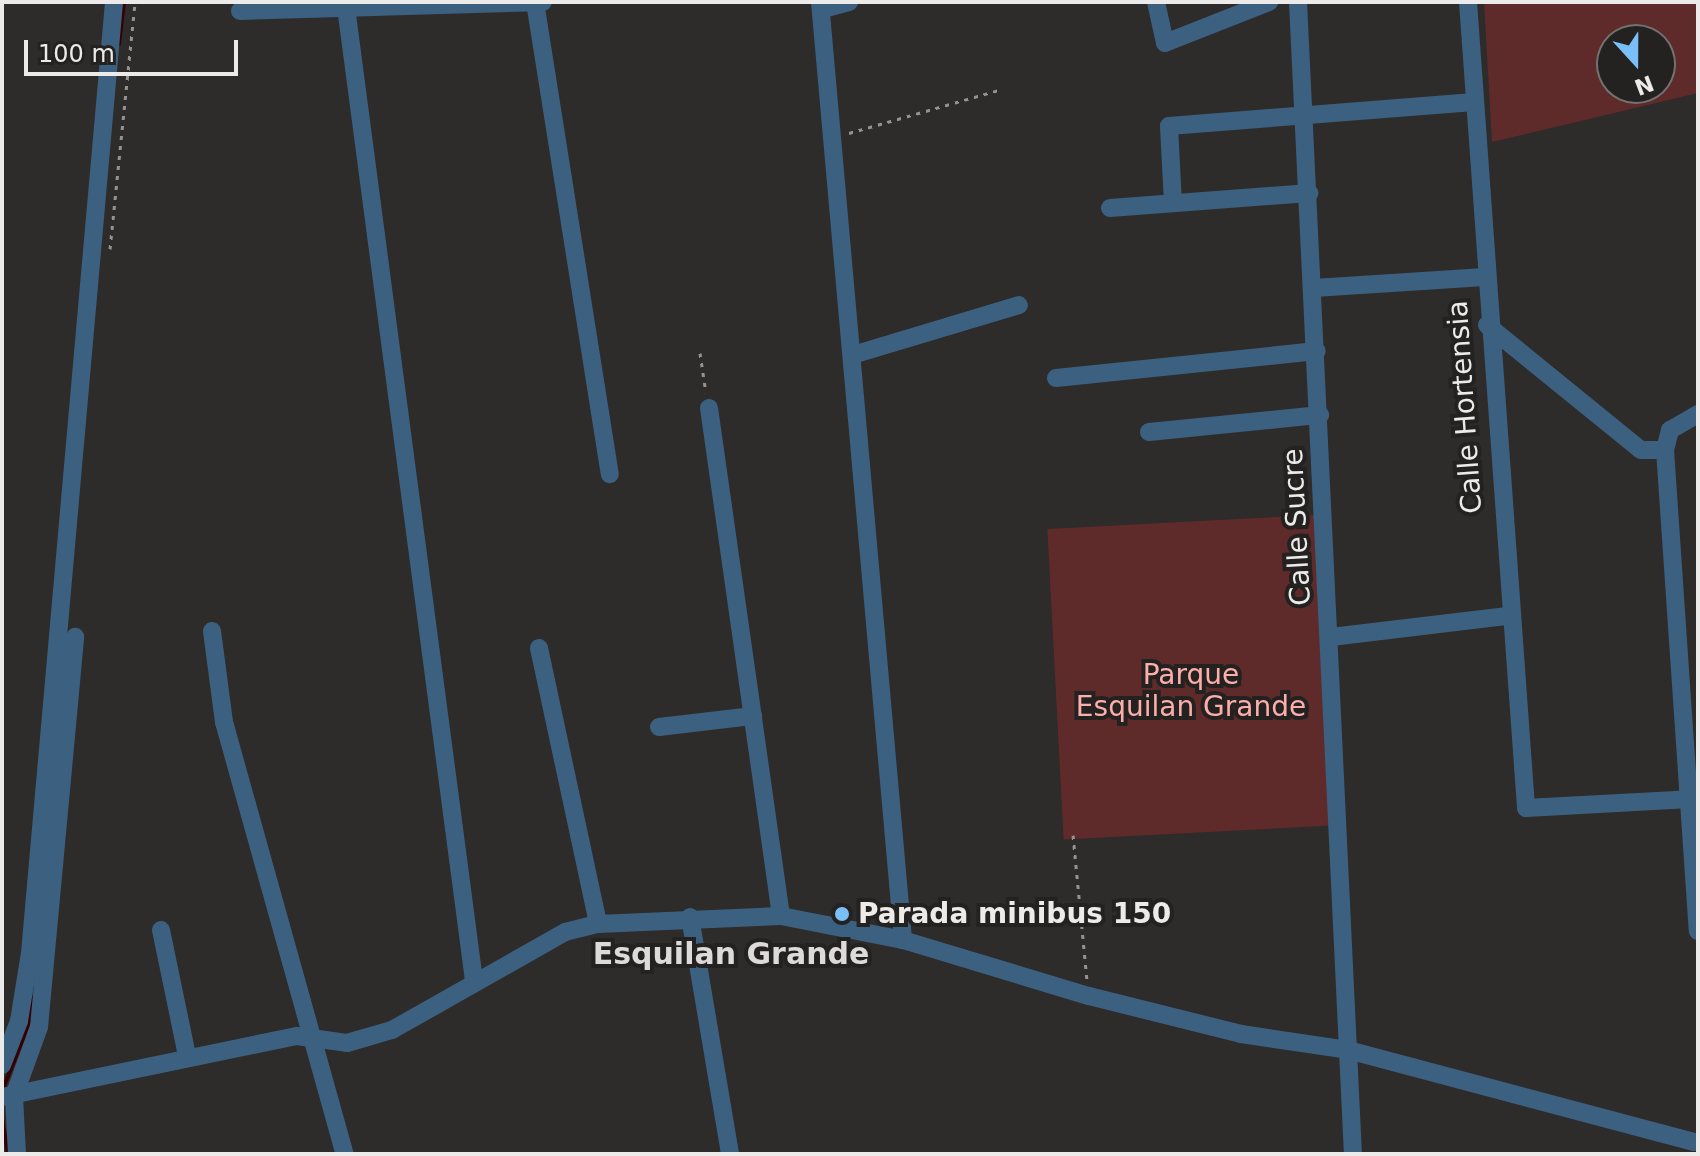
<!DOCTYPE html>
<style>
body{margin:0}
#map{position:relative;width:1700px;height:1156px;overflow:hidden;background:#2e2b2b;font-family:"DejaVu Sans",sans-serif}
div>[style]{position:absolute}
.green>*{inset:0;background:#5f2a2a;transform-origin:0 0}
.stream>*{height:4px;margin:-2px;padding:0 2px;transform-origin:2px;border-radius:2px;background:#350004}
.path>*{height:3px;margin-top:-1.5px;transform-origin:0;background:repeating-linear-gradient(90deg,#959392 0 4px,transparent 0 10px)}
.minor>*{height:18px;margin:-9px;padding:0 9px;transform-origin:9px;border-radius:9px;background:#3c6180}
.dots>*{width:22px;height:22px;translate:-50% -50%;box-sizing:border-box;border:4px solid #242121;border-radius:50%}
span{translate:-50% -50%;white-space:nowrap;text-align:center;line-height:1.15;-webkit-text-stroke:8px #242121;paint-order:stroke}
.street-label{font-size:28px;color:#ecebea}
.park-label{font-size:28px;color:#fdaeab}
.poi-label{font-size:28px;color:#ecebea;font-weight:700}
.left{translate:0 -50%;text-align:left}
.neighbourhood-label{font-size:30px;color:#dddad9;font-weight:700}
.frame{position:absolute;inset:0;border:4px solid #ecebea;pointer-events:none}
.north{position:absolute;left:1596px;top:24px;width:80px;height:80px;box-sizing:border-box;background:#242121;border:2px solid #747271;border-radius:50%;rotate:159deg;font-size:22px;font-weight:700;line-height:32px;text-align:center;color:#ecebea}
.north::after{content:'';display:block;margin:auto;width:28px;height:36px;background:#7abff8;clip-path:polygon(50% 0,100% 100%,50% 72%,0 100%)}
.scale{position:absolute;left:24px;top:40px;width:214px;height:36px;box-sizing:border-box;border:4px solid #ecebea;border-top:0;padding-left:10px;font-size:24px;line-height:28px;white-space:nowrap;color:#ecebea;-webkit-text-stroke:6px #242121;paint-order:stroke}
</style>
<div id="map">
<div class="green">
<i style="clip-path:polygon(evenodd,1484px 2px,1698px 2px,1698px 93px,1492px 142px,1484px 2px,1612px 40px,1660px 40px,1660px 88px,1612px 88px,1612px 40px)"></i>
<i style="left:1314px;top:515px;width:311px;height:267px;rotate:87deg"></i>
</div>
<div class="stream">
<i style="left:119px;top:44px;width:42px;rotate:-83.2deg"></i>
<i style="left:2px;top:1091px;width:72px;rotate:-68.1deg"></i>
<i style="left:29px;top:1024px;width:27px;rotate:-84deg"></i>
<i style="left:2px;top:1119px;width:36px;rotate:80deg"></i>
</div>
<div class="path">
<i style="left:849px;top:133px;width:159px;rotate:-16deg"></i>
<i style="left:110px;top:249px;width:248px;rotate:-84.2deg"></i>
<i style="left:700px;top:353px;width:40px;rotate:81.5deg"></i>
<i style="left:1073px;top:835px;width:146px;rotate:84.5deg"></i>
</div>
<div class="minor">
<i style="left:535px;top:2px;width:478px;rotate:81deg"></i>
<i style="left:820px;top:2px;width:942px;rotate:84.94deg"></i>
<i style="left:1156px;top:2px;width:42px;rotate:77.6deg"></i>
<i style="left:1165px;top:43px;width:112px;rotate:-21.5deg"></i>
<i style="left:1298px;top:2px;width:1153px;rotate:87.27deg"></i>
<i style="left:1468px;top:2px;width:808px;rotate:85.88deg"></i>
<i style="left:1526px;top:808px;width:164px;rotate:-3.1deg"></i>
<i style="left:346px;top:7px;width:981px;rotate:82.51deg"></i>
<i style="left:823px;top:9px;width:27px;rotate:-15deg"></i>
<i style="left:240px;top:11px;width:303px;rotate:-1.7deg"></i>
<i style="left:1173px;top:203px;width:77px;rotate:-93deg"></i>
<i style="left:1169px;top:126px;width:306px;rotate:-4.5deg"></i>
<i style="left:1110px;top:208px;width:200px;rotate:-4.3deg"></i>
<i style="left:1314px;top:288px;width:171px;rotate:-3.7deg"></i>
<i style="left:1487px;top:325px;width:198px;rotate:39.1deg"></i>
<i style="left:1641px;top:450px;width:24px"></i>
<i style="left:856px;top:354px;width:170px;rotate:-16.7deg"></i>
<i style="left:1056px;top:378px;width:262px;rotate:-5.9deg"></i>
<i style="left:709px;top:408px;width:513px;rotate:81.93deg"></i>
<i style="left:1698px;top:414px;width:32px;rotate:150deg"></i>
<i style="left:1670px;top:430px;width:21px;rotate:104deg"></i>
<i style="left:1665px;top:450px;width:482px;rotate:86.1deg"></i>
<i style="left:1149px;top:432px;width:172px;rotate:-5.7deg"></i>
<i style="left:212px;top:631px;width:92px;rotate:82.5deg"></i>
<i style="left:224px;top:722px;width:449px;rotate:74.4deg"></i>
<i style="left:1331px;top:637px;width:178px;rotate:-6.8deg"></i>
<i style="left:539px;top:648px;width:282px;rotate:77.9deg"></i>
<i style="left:659px;top:727px;width:95px;rotate:-6.7deg"></i>
<i style="left:690px;top:917px;width:240px;rotate:80.4deg"></i>
<i style="left:161px;top:930px;width:128px;rotate:78.3deg"></i>
<i style="left:2px;top:1065px;width:47px;rotate:-68.9deg"></i>
<i style="left:19px;top:1021px;width:69px;rotate:-80.8deg"></i>
<i style="left:30px;top:953px;width:955px;rotate:-84.95deg"></i>
<i style="left:2px;top:1097px;width:301px;rotate:-11.7deg"></i>
<i style="left:297px;top:1036px;width:50px;rotate:8deg"></i>
<i style="left:347px;top:1043px;width:47px;rotate:-16.1deg"></i>
<i style="left:392px;top:1030px;width:199px;rotate:-29.5deg"></i>
<i style="left:565px;top:932px;width:34px;rotate:-14deg"></i>
<i style="left:598px;top:924px;width:183px;rotate:-2.5deg"></i>
<i style="left:781px;top:916px;width:124px;rotate:11.1deg"></i>
<i style="left:903px;top:940px;width:194px;rotate:16.8deg"></i>
<i style="left:1089px;top:996px;width:157px;rotate:14deg"></i>
<i style="left:1241px;top:1034px;width:108px;rotate:8.5deg"></i>
<i style="left:1348px;top:1050px;width:358px;rotate:14.9deg"></i>
<i style="left:17px;top:1154px;width:58px;rotate:-93deg"></i>
<i style="left:14px;top:1096px;width:73px;rotate:-70.1deg"></i>
<i style="left:39px;top:1027px;width:392px;rotate:-84.7deg"></i>
</div>
<div class="dots">
<i style="left:842px;top:914px;background:#7abff8"></i>
</div>
<div class="street-label">
<span style="left:1465px;top:407px;rotate:-94deg">Calle Hortensia</span>
<span style="left:1297px;top:527px;rotate:-93deg">Calle Sucre</span>
</div>
<div class="park-label">
<span style="left:1191px;top:691px">Parque<br>Esquilan Grande</span>
</div>
<div class="poi-label">
<span class="left" style="left:858px;top:914px">Parada minibus 150</span>
</div>
<div class="neighbourhood-label">
<span style="left:731px;top:954px">Esquilan Grande</span>
</div>
<div class="frame"></div>
<div class="north">N</div>
<div class="scale">100 m</div>
</div>
